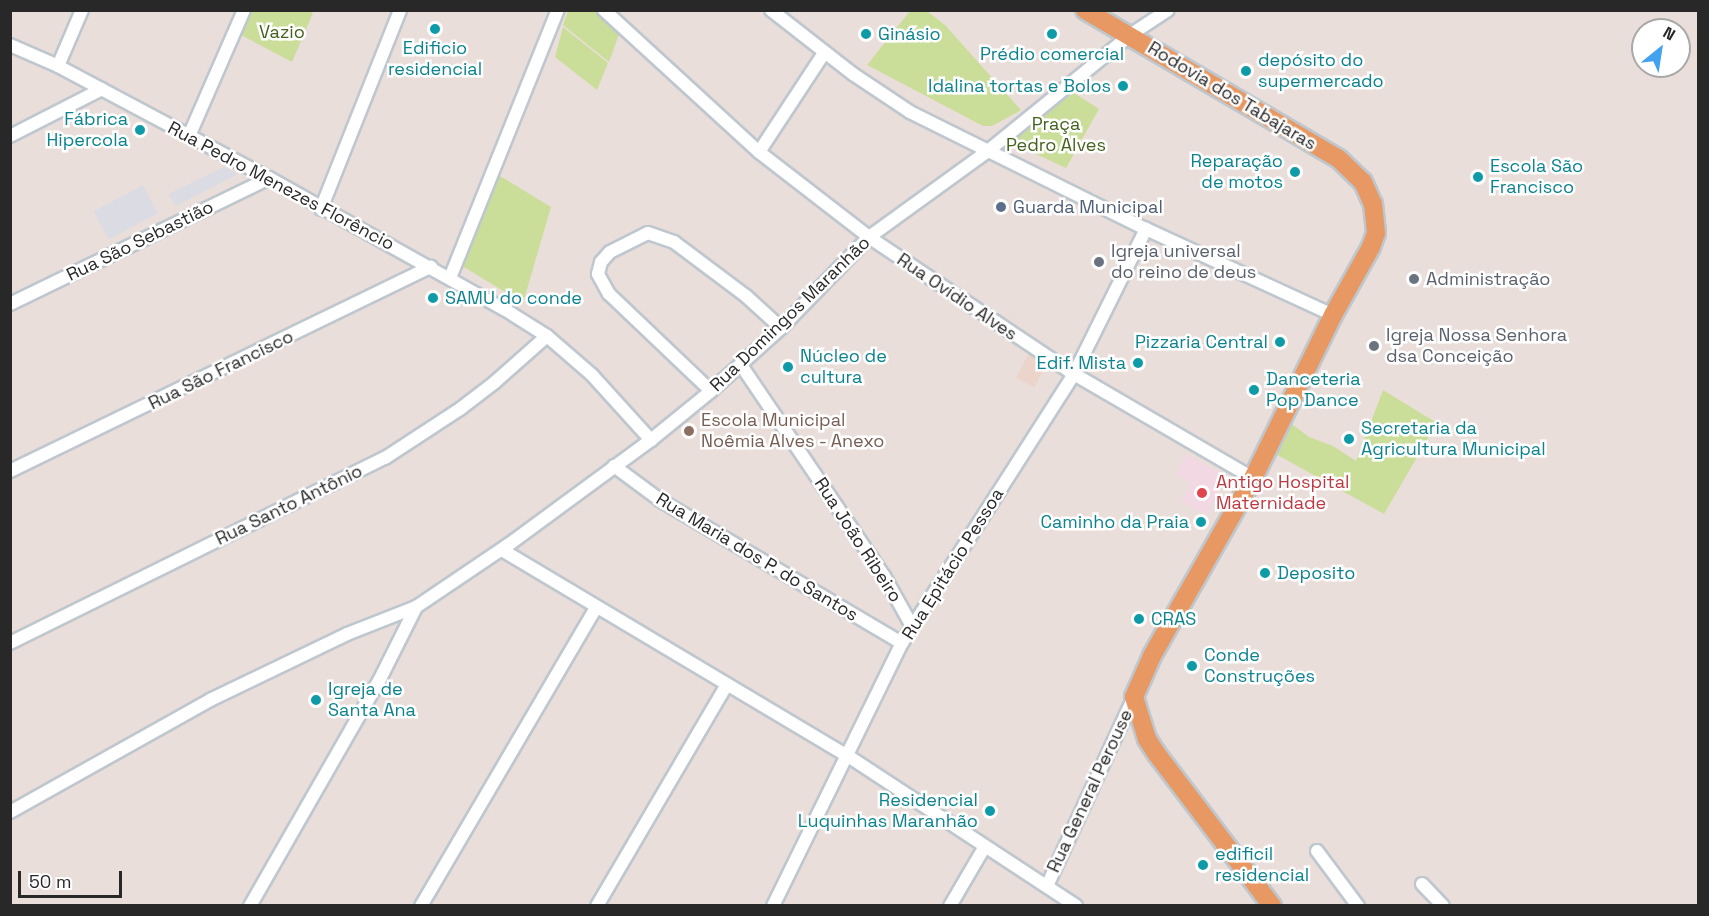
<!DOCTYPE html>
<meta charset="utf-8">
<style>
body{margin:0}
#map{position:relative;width:1709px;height:916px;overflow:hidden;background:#eadedb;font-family:"Space Grotesk",sans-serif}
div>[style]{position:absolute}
.industrial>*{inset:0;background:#dbdce3;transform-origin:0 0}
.education>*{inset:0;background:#ebd5cb;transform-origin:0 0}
.medical>*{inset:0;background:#f1d8e2}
.green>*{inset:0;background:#cade9a}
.roads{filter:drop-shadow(2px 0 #bfc7ce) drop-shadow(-2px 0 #bfc7ce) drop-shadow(0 2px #bfc7ce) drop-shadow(0 -2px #bfc7ce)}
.street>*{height:12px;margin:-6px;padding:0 6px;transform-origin:6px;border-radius:6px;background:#fff}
.primary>*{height:18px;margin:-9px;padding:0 9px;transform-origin:9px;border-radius:9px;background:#e89862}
.dots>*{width:16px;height:16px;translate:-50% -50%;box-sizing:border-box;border:3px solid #fff;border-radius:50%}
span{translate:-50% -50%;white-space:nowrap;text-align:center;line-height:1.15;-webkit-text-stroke:5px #fff;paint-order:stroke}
.park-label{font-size:18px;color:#44611d}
.culture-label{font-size:18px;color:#0d838f}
.left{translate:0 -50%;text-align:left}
.right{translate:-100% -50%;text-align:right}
.street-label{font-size:18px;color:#282828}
.service-label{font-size:18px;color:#4e5e75}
.worship-label{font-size:18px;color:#5b616d}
.education-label{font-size:18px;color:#785e54}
.health-label{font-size:18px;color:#be3a42}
.frame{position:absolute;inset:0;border:12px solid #282828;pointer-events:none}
.north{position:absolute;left:1631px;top:18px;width:60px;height:60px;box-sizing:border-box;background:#fff;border:2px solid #a9a9a9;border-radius:50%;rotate:30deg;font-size:16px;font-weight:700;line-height:24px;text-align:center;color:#282828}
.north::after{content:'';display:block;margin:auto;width:21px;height:27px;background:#43a2ef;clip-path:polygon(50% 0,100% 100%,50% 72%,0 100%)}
.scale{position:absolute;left:18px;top:871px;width:104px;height:27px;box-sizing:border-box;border:3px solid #282828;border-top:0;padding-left:8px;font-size:18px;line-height:21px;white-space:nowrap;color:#282828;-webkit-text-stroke:4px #fff;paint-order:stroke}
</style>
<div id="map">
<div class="industrial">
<i style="clip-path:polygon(224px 167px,238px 174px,176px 206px,168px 194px)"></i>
<i style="left:143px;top:185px;width:32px;height:56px;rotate:62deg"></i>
</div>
<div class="education">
<i style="left:1029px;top:353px;width:21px;height:28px;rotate:28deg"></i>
</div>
<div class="medical">
<i style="clip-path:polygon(1187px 454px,1227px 477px,1207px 515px,1181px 503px,1191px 484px,1176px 474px)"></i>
</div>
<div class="green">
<i style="clip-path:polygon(309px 10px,313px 13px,292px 62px,241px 35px,252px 11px)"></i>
<i style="clip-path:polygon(568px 11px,601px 11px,621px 29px,609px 62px,563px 25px)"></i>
<i style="clip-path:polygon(910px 11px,927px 11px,945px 25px,1021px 110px,992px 126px,983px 126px,867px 65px)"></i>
<i style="clip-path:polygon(563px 27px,608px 63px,597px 90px,555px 57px)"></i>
<i style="clip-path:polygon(1074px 93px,1099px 109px,1066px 168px,1006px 140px)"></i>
<i style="clip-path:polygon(500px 176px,551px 207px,523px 303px,462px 266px)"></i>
<i style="clip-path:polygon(1383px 390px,1437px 423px,1384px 514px,1272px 452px,1288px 421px,1309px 437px,1333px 446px,1356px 461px)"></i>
</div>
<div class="roads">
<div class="street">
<i style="left:604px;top:10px;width:210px;rotate:42.5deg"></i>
<i style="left:759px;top:152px;width:139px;rotate:37.7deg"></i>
<i style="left:869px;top:237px;width:247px;rotate:33.8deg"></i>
<i style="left:1074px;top:374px;width:207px;rotate:30.2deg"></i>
<i style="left:771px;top:10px;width:104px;rotate:38deg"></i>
<i style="left:853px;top:74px;width:69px;rotate:33.7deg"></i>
<i style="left:910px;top:112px;width:263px;rotate:26.4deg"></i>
<i style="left:1146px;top:229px;width:206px;rotate:24.7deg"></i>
<i style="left:10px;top:45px;width:52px;rotate:23.6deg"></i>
<i style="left:58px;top:66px;width:239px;rotate:28deg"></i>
<i style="left:269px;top:178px;width:278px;rotate:29.2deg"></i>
<i style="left:512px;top:314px;width:41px;rotate:32.2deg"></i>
<i style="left:547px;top:336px;width:60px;rotate:40.9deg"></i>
<i style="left:592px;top:375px;width:88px;rotate:47.8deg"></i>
<i style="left:58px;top:66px;width:61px;rotate:-66.8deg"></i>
<i style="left:10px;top:136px;width:103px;rotate:-27.1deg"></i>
<i style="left:189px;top:136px;width:137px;rotate:-66.4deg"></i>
<i style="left:759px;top:152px;width:118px;rotate:-56.7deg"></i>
<i style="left:321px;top:209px;width:214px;rotate:-68.3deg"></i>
<i style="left:450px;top:278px;width:289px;rotate:-68.1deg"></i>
<i style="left:10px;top:304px;width:288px;rotate:-25.9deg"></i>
<i style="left:741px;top:365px;width:255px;rotate:55.9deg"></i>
<i style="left:884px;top:576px;width:57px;rotate:60.8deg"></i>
<i style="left:711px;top:391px;width:141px;rotate:-136.4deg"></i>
<i style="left:609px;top:294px;width:23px;rotate:-119deg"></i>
<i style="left:598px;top:274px;width:12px;rotate:-76deg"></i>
<i style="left:601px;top:262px;width:13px;rotate:-48deg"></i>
<i style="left:610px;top:252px;width:42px;rotate:-26.6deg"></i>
<i style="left:648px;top:233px;width:28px;rotate:19deg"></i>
<i style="left:674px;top:242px;width:90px;rotate:36.9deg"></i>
<i style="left:746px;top:296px;width:47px;rotate:42.4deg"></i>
<i style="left:614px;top:466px;width:57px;rotate:36.5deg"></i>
<i style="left:660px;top:500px;width:281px;rotate:30.6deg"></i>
<i style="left:10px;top:471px;width:468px;rotate:-25.9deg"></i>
<i style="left:502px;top:550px;width:403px;rotate:30.8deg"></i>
<i style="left:848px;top:756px;width:273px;rotate:33.3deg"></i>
<i style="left:10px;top:643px;width:418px;rotate:-26.3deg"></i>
<i style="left:385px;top:458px;width:90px;rotate:-33.2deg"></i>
<i style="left:460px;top:409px;width:44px;rotate:-37.6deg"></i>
<i style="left:495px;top:382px;width:69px;rotate:-41.5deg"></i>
<i style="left:10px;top:812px;width:229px;rotate:-29.2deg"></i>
<i style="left:210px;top:700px;width:152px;rotate:-25.7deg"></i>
<i style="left:347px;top:634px;width:74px;rotate:-21.4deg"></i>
<i style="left:416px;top:607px;width:111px;rotate:-34deg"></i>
<i style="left:508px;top:545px;width:177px;rotate:-36.3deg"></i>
<i style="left:651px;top:440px;width:77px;rotate:-39.2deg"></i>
<i style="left:711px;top:391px;width:94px;rotate:-42deg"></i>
<i style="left:781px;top:328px;width:127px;rotate:-46deg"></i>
<i style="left:869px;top:237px;width:147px;rotate:-35.9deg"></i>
<i style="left:988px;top:151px;width:183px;rotate:-39.2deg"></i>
<i style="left:1130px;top:35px;width:45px;rotate:-33.3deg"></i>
<i style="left:1317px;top:851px;width:69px;rotate:53.3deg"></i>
<i style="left:1422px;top:884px;width:30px;rotate:46deg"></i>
<i style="left:1047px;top:886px;width:208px;rotate:-65.3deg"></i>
<i style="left:250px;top:906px;width:259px;rotate:-60.2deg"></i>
<i style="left:379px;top:681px;width:83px;rotate:-63.4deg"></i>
<i style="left:421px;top:906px;width:346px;rotate:-59.6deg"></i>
<i style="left:597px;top:906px;width:257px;rotate:-59.6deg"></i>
<i style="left:773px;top:906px;width:293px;rotate:-63.9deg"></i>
<i style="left:902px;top:643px;width:319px;rotate:-57.4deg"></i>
<i style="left:1074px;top:374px;width:162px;rotate:-63.6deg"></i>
<i style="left:950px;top:906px;width:69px;rotate:-59.7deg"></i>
</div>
<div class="primary">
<i style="left:1085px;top:10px;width:294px;rotate:30.4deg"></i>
<i style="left:1339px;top:159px;width:33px;rotate:44deg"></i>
<i style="left:1363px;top:182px;width:24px;rotate:66deg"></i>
<i style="left:1373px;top:204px;width:29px;rotate:84deg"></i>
<i style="left:1376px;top:233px;width:15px;rotate:110deg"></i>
<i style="left:1371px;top:247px;width:78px;rotate:119.2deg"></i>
<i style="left:1333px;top:315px;width:182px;rotate:116.1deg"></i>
<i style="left:1253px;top:478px;width:205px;rotate:119.6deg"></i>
<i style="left:1152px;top:656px;width:45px;rotate:113.7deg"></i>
<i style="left:1134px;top:697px;width:44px;rotate:72.8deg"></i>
<i style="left:1147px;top:739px;width:17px;rotate:57deg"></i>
<i style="left:1156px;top:753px;width:192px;rotate:52.8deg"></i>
</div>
</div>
<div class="dots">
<i style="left:435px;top:29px;background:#0f9aa8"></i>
<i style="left:866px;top:34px;background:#0f9aa8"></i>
<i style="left:1052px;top:34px;background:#0f9aa8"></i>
<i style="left:1246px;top:71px;background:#0f9aa8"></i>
<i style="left:1123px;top:86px;background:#0f9aa8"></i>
<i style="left:140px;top:130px;background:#0f9aa8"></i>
<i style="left:1295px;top:172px;background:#0f9aa8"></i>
<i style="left:1478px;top:177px;background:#0f9aa8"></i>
<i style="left:1001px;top:207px;background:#5c6f8a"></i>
<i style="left:1099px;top:262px;background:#6b7280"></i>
<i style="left:1414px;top:279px;background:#6b7280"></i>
<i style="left:433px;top:298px;background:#0f9aa8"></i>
<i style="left:1280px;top:342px;background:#0f9aa8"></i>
<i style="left:1374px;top:346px;background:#6b7280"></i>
<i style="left:1138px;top:363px;background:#0f9aa8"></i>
<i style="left:788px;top:367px;background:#0f9aa8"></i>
<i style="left:1254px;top:390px;background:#0f9aa8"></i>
<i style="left:689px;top:431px;background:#8d6e63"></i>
<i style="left:1349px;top:439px;background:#0f9aa8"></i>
<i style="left:1202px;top:493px;background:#e0444e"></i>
<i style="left:1201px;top:522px;background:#0f9aa8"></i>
<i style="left:1265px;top:573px;background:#0f9aa8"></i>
<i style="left:1139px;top:619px;background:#0f9aa8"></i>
<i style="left:1192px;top:666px;background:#0f9aa8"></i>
<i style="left:316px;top:700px;background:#0f9aa8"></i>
<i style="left:990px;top:811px;background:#0f9aa8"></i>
<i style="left:1203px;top:865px;background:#0f9aa8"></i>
</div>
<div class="park-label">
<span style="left:282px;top:32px">Vazio</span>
<span style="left:1056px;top:135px">Praça<br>Pedro Alves</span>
</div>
<div class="culture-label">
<span class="left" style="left:878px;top:34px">Ginásio</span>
<span style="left:435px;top:59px">Edificio<br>residencial</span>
<span style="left:1052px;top:54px">Prédio comercial</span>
<span class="left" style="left:1258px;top:71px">depósito do<br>supermercado</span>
<span class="right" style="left:1111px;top:86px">Idalina tortas e Bolos</span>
<span class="right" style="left:128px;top:130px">Fábrica<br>Hipercola</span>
<span class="right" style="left:1283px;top:172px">Reparação<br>de motos</span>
<span class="left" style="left:1490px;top:177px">Escola São<br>Francisco</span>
<span class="left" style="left:445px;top:298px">SAMU do conde</span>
<span class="right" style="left:1268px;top:342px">Pizzaria Central</span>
<span class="left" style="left:800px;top:367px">Núcleo de<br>cultura</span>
<span class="right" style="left:1126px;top:363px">Edif. Mista</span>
<span class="left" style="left:1266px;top:390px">Danceteria<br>Pop Dance</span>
<span class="left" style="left:1361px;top:439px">Secretaria da<br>Agricultura Municipal</span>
<span class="right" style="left:1189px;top:522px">Caminho da Praia</span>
<span class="left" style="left:1277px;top:573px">Deposito</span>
<span class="left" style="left:1151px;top:619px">CRAS</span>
<span class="left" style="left:1204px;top:666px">Conde<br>Construções</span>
<span class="left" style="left:328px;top:700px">Igreja de<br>Santa Ana</span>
<span class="right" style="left:978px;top:811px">Residencial<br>Luquinhas Maranhão</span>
<span class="left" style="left:1215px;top:865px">edificil<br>residencial</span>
</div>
<div class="street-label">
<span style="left:1232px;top:96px;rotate:31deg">Rodovia dos Tabajaras</span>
<span style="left:281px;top:186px;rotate:28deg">Rua Pedro Menezes Florêncio</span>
<span style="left:140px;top:241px;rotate:-26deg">Rua São Sebastião</span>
<span style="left:957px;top:297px;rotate:34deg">Rua Ovídio Alves</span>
<span style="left:790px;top:314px;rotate:-44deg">Rua Domingos Maranhão</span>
<span style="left:221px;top:370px;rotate:-26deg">Rua São Francisco</span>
<span style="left:289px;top:505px;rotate:-26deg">Rua Santo Antônio</span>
<span style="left:858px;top:540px;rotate:57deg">Rua João Ribeiro</span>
<span style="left:757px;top:557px;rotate:31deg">Rua Maria dos P. do Santos</span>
<span style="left:953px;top:564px;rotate:-58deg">Rua Epitácio Pessoa</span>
<span style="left:1090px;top:791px;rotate:-65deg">Rua General Perouse</span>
</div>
<div class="service-label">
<span class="left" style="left:1013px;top:207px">Guarda Municipal</span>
</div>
<div class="worship-label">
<span class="left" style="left:1111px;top:262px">Igreja universal<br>do reino de deus</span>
<span class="left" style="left:1426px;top:279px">Administração</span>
<span class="left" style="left:1386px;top:346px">Igreja Nossa Senhora<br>dsa Conceição</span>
</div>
<div class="education-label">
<span class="left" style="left:701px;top:431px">Escola Municipal<br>Noêmia Alves - Anexo</span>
</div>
<div class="health-label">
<span class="left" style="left:1216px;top:493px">Antigo Hospital<br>Maternidade</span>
</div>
<div class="frame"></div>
<div class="north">N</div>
<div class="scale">50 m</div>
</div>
